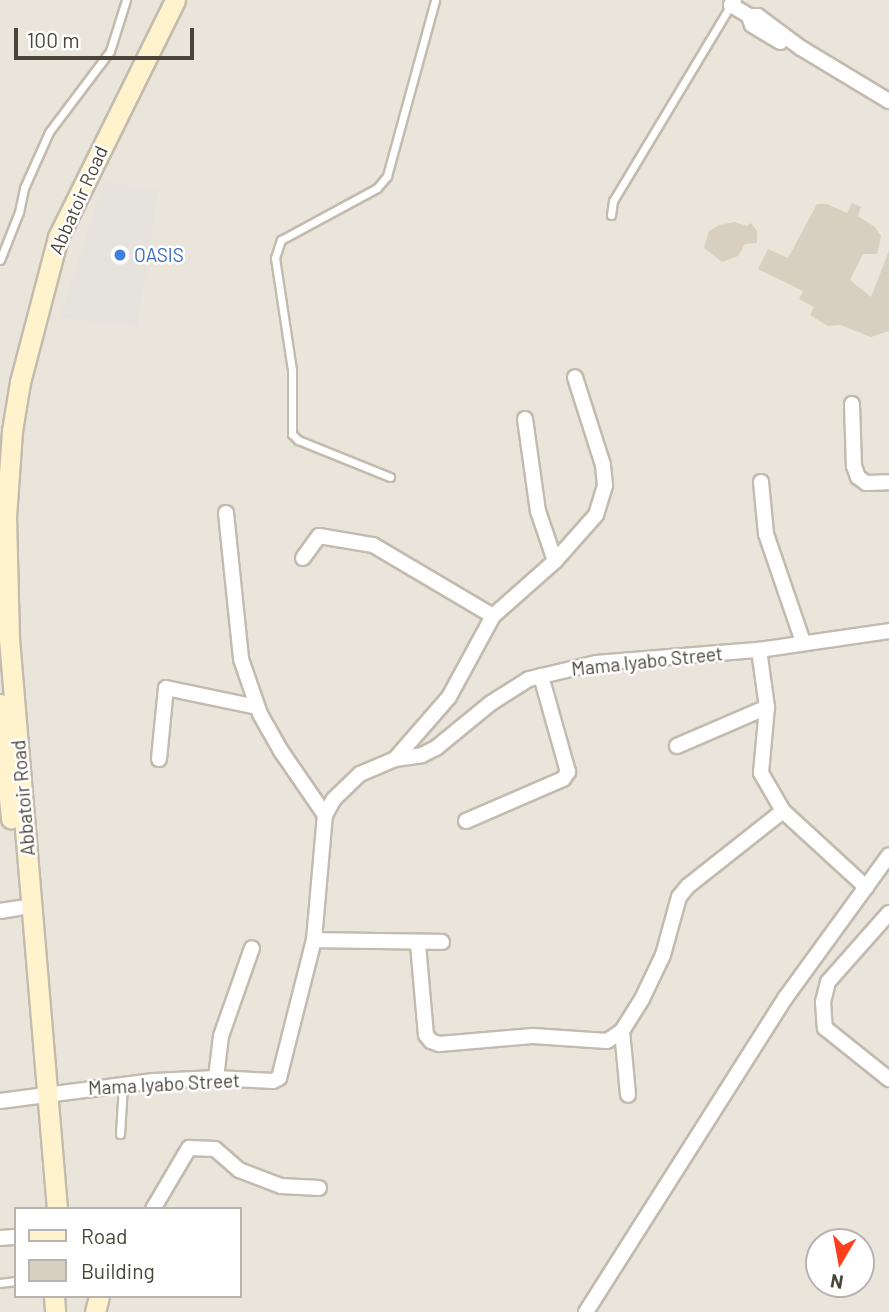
<!DOCTYPE html>
<style>
body{margin:0}
#map{position:relative;width:889px;height:1312px;overflow:hidden;background:#f6f3ec;font-family:Barlow,sans-serif}
div>[style]{position:absolute}
.residential>*{inset:0;background:#eae5da}
.industrial>*{inset:0;background:#e6e2dd}
.building>*{inset:0;background:#d8cfc1}
.roads{filter:drop-shadow(2px 0 #c2bbae) drop-shadow(-2px 0 #c2bbae) drop-shadow(0 2px #c2bbae) drop-shadow(0 -2px #c2bbae)}
.lane>*{height:7px;margin:-3.5px;padding:0 3.5px;transform-origin:3.5px;border-radius:3.5px;background:#fff}
.street>*{height:14px;margin:-7px;padding:0 7px;transform-origin:7px;border-radius:7px;background:#fff}
.secondary>*{height:19px;margin:-9.5px;padding:0 9.5px;transform-origin:9.5px;border-radius:9.5px;background:#fff3cd}
.dots>*{width:19px;height:19px;translate:-50% -50%;box-sizing:border-box;border:4px solid #fff;border-radius:50%}
span{translate:-50% -50%;white-space:nowrap;text-align:center;line-height:1.15;-webkit-text-stroke:5px #fff;paint-order:stroke}
.street-label{font-size:19px;color:#4b4439}
.shop-label{font-size:19px;color:#366cbe}
.left{translate:0 -50%;text-align:left}
.legend{position:absolute;left:14px;top:1207px;width:228px;height:91px;box-sizing:border-box;background:#fff;border:2px solid #b7b4b0;margin:0;padding:9px 12px;list-style:none;font-size:21px;color:#4b4439}
.legend li{display:flex;align-items:center;gap:14px;height:35px}
.legend b{width:35px;border:2px solid #b7b4b0}
.north{position:absolute;left:805px;top:1228px;width:70px;height:70px;box-sizing:border-box;background:#fff;border:2px solid #b7b4b0;border-radius:50%;rotate:190deg;font-size:19px;font-weight:700;line-height:28px;text-align:center;color:#4b4439}
.north::after{content:'';display:block;margin:auto;width:24px;height:32px;background:#fc3f1d;clip-path:polygon(50% 0,100% 100%,50% 72%,0 100%)}
.scale{position:absolute;left:14px;top:28px;width:180px;height:32px;box-sizing:border-box;border:4px solid #4b4439;border-top:0;padding-left:9px;font-size:21px;line-height:24px;white-space:nowrap;color:#4b4439;-webkit-text-stroke:5px #fff;paint-order:stroke}
</style>
<div id="map">
<div class="residential">
<i style="clip-path:polygon(evenodd,0 0,889px 0,889px 1312px,0 1312px,0 0,16px 1209px,240px 1209px,240px 1296px,16px 1296px,16px 1209px,0 0,819px 1242px,861px 1242px,861px 1284px,819px 1284px,819px 1242px)"></i>
</div>
<div class="industrial">
<i style="clip-path:polygon(104px 181px,158px 191px,137px 327px,60px 317px)"></i>
</div>
<div class="building">
<i style="clip-path:polygon(852px 203px,861px 207px,858px 216px,875px 227px,881px 236px,877px 254px,863px 254px,850px 280px,871px 297px,889px 251px,889px 331px,871px 337px,840px 325px,828px 326px,810px 315px,814px 307px,799px 299px,803px 291px,758px 269px,768px 249px,788px 258px,817px 204px,827px 204px,847px 213px)"></i>
<i style="clip-path:polygon(735px 222px,747px 226px,751px 223px,757px 231px,757px 243px,745px 244px,738px 256px,722px 262px,704px 248px,709px 231px,719px 225px)"></i>
</div>
<div class="roads">
<div class="lane">
<i style="left:611px;top:215px;width:14px;rotate:-82deg"></i>
<i style="left:613px;top:201px;width:229px;rotate:-59deg"></i>
<i style="left:0;top:260px;width:52px;rotate:-68.4deg"></i>
<i style="left:19px;top:212px;width:25px;rotate:-78deg"></i>
<i style="left:24px;top:188px;width:61px;rotate:-65.9deg"></i>
<i style="left:49px;top:132px;width:101px;rotate:-53deg"></i>
<i style="left:110px;top:51px;width:53px;rotate:-72.6deg"></i>
<i style="left:390px;top:477px;width:99px;rotate:-158.1deg"></i>
<i style="left:298px;top:440px;width:8px;rotate:-135deg"></i>
<i style="left:292px;top:434px;width:64px;rotate:-90deg"></i>
<i style="left:292px;top:370px;width:113px;rotate:-98.6deg"></i>
<i style="left:275px;top:258px;width:19px;rotate:-72deg"></i>
<i style="left:281px;top:240px;width:109px;rotate:-28.4deg"></i>
<i style="left:377px;top:188px;width:16px;rotate:-50deg"></i>
<i style="left:387px;top:176px;width:182px;rotate:-74.7deg"></i>
<i style="left:120px;top:1134px;width:49px;rotate:-86.5deg"></i>
<i style="left:0;top:1283px;width:16px;rotate:-7deg"></i>
</div>
<div class="street">
<i style="left:734px;top:0;width:6px;rotate:121deg"></i>
<i style="left:731px;top:5px;width:21px;rotate:31deg"></i>
<i style="left:749px;top:16px;width:9px"></i>
<i style="left:758px;top:16px;width:54px;rotate:36.7deg"></i>
<i style="left:801px;top:48px;width:103px;rotate:31.1deg"></i>
<i style="left:749px;top:16px;width:9px;rotate:72deg"></i>
<i style="left:752px;top:25px;width:33px;rotate:31deg"></i>
<i style="left:852px;top:404px;width:62px;rotate:88.2deg"></i>
<i style="left:854px;top:466px;width:12px;rotate:70deg"></i>
<i style="left:858px;top:477px;width:10px;rotate:37deg"></i>
<i style="left:866px;top:483px;width:23px;rotate:-2deg"></i>
<i style="left:525px;top:419px;width:93px;rotate:82deg"></i>
<i style="left:538px;top:511px;width:53px;rotate:71.2deg"></i>
<i style="left:761px;top:482px;width:52px;rotate:84.5deg"></i>
<i style="left:766px;top:534px;width:114px;rotate:71.1deg"></i>
<i style="left:226px;top:513px;width:147px;rotate:84.1deg"></i>
<i style="left:241px;top:659px;width:58px;rotate:70.9deg"></i>
<i style="left:260px;top:714px;width:43px;rotate:60.4deg"></i>
<i style="left:281px;top:751px;width:78px;rotate:55.5deg"></i>
<i style="left:303px;top:558px;width:27px;rotate:-54deg"></i>
<i style="left:319px;top:536px;width:55px;rotate:9.5deg"></i>
<i style="left:373px;top:545px;width:139px;rotate:30.6deg"></i>
<i style="left:759px;top:650px;width:58px;rotate:82deg"></i>
<i style="left:767px;top:707px;width:66px;rotate:95.2deg"></i>
<i style="left:761px;top:773px;width:44px;rotate:59.9deg"></i>
<i style="left:783px;top:811px;width:113px;rotate:42.5deg"></i>
<i style="left:677px;top:746px;width:98px;rotate:-23.4deg"></i>
<i style="left:159px;top:759px;width:71px;rotate:-84.4deg"></i>
<i style="left:166px;top:688px;width:93px;rotate:11.8deg"></i>
<i style="left:395px;top:759px;width:82px;rotate:-48.9deg"></i>
<i style="left:449px;top:697px;width:92px;rotate:-61.5deg"></i>
<i style="left:493px;top:616px;width:83px;rotate:-41.6deg"></i>
<i style="left:555px;top:561px;width:62px;rotate:-48.3deg"></i>
<i style="left:596px;top:515px;width:31px;rotate:-73deg"></i>
<i style="left:605px;top:485px;width:20px;rotate:-96deg"></i>
<i style="left:603px;top:465px;width:92px;rotate:-107.7deg"></i>
<i style="left:466px;top:821px;width:106px;rotate:-23.4deg"></i>
<i style="left:563px;top:779px;width:9px;rotate:-54deg"></i>
<i style="left:568px;top:772px;width:100px;rotate:-105.7deg"></i>
<i style="left:0;top:911px;width:20px;rotate:-9deg"></i>
<i style="left:889px;top:913px;width:92px;rotate:131.5deg"></i>
<i style="left:828px;top:982px;width:21px;rotate:104deg"></i>
<i style="left:823px;top:1002px;width:26px;rotate:86deg"></i>
<i style="left:825px;top:1028px;width:82px;rotate:38.6deg"></i>
<i style="left:314px;top:940px;width:128px;rotate:0.9deg"></i>
<i style="left:418px;top:944px;width:91px;rotate:85deg"></i>
<i style="left:426px;top:1035px;width:8px;rotate:50deg"></i>
<i style="left:431px;top:1041px;width:9px;rotate:21deg"></i>
<i style="left:439px;top:1044px;width:94px;rotate:-4.9deg"></i>
<i style="left:533px;top:1036px;width:74px;rotate:3.9deg"></i>
<i style="left:607px;top:1041px;width:18px;rotate:-34deg"></i>
<i style="left:622px;top:1031px;width:38px;rotate:-58deg"></i>
<i style="left:642px;top:999px;width:49px;rotate:-64.5deg"></i>
<i style="left:663px;top:955px;width:60px;rotate:-74.6deg"></i>
<i style="left:679px;top:897px;width:14px;rotate:-51deg"></i>
<i style="left:688px;top:886px;width:121px;rotate:-38.3deg"></i>
<i style="left:622px;top:1031px;width:64px;rotate:84.6deg"></i>
<i style="left:216px;top:1078px;width:42px;rotate:-83.2deg"></i>
<i style="left:221px;top:1036px;width:93px;rotate:-70.6deg"></i>
<i style="left:0;top:1101px;width:155px;rotate:-7.4deg"></i>
<i style="left:154px;top:1081px;width:62px;rotate:-2.8deg"></i>
<i style="left:216px;top:1078px;width:57px;rotate:3deg"></i>
<i style="left:273px;top:1081px;width:7px;rotate:-27deg"></i>
<i style="left:279px;top:1078px;width:142px;rotate:-75.8deg"></i>
<i style="left:314px;top:940px;width:125px;rotate:-85deg"></i>
<i style="left:325px;top:815px;width:18px;rotate:-61deg"></i>
<i style="left:334px;top:799px;width:36px;rotate:-44deg"></i>
<i style="left:360px;top:774px;width:38px;rotate:-23deg"></i>
<i style="left:395px;top:759px;width:27px;rotate:-8deg"></i>
<i style="left:422px;top:755px;width:16px;rotate:-27deg"></i>
<i style="left:436px;top:748px;width:71px;rotate:-39.3deg"></i>
<i style="left:491px;top:703px;width:45px;rotate:-32.3deg"></i>
<i style="left:529px;top:679px;width:69px;rotate:-13.4deg"></i>
<i style="left:596px;top:663px;width:164px;rotate:-4.6deg"></i>
<i style="left:759px;top:650px;width:131px;rotate:-8.3deg"></i>
<i style="left:153px;top:1209px;width:71px;rotate:-59.5deg"></i>
<i style="left:189px;top:1148px;width:26px;rotate:2deg"></i>
<i style="left:215px;top:1149px;width:32px;rotate:41deg"></i>
<i style="left:239px;top:1170px;width:45px;rotate:20.9deg"></i>
<i style="left:281px;top:1186px;width:38px;rotate:3deg"></i>
<i style="left:0;top:1238px;width:16px;rotate:-4deg"></i>
<i style="left:586px;top:1312px;width:373px;rotate:-57.6deg"></i>
<i style="left:786px;top:997px;width:175px;rotate:-54deg"></i>
</div>
<div class="secondary">
<i style="left:0;top:704px;width:115px;rotate:84.5deg"></i>
<i style="left:57px;top:1209px;width:572px;rotate:-94.81deg"></i>
<i style="left:9px;top:639px;width:122px;rotate:-91.4deg"></i>
<i style="left:6px;top:517px;width:86px;rotate:-86deg"></i>
<i style="left:12px;top:431px;width:50px;rotate:-80.7deg"></i>
<i style="left:20px;top:382px;width:150px;rotate:-75.3deg"></i>
<i style="left:58px;top:237px;width:264px;rotate:-63.7deg"></i>
<i style="left:54px;top:1296px;width:16px;rotate:86deg"></i>
<i style="left:95px;top:1312px;width:16px;rotate:-76deg"></i>
</div>
</div>
<div class="dots">
<i style="left:120px;top:255px;background:#3f7fe0"></i>
</div>
<div class="street-label">
<span style="left:78px;top:200px;rotate:-66deg">Abbatoir Road</span>
<span style="left:647px;top:661px;rotate:-6deg">Mama Iyabo Street</span>
<span style="left:23px;top:798px;rotate:-95deg">Abbatoir Road</span>
<span style="left:164px;top:1084px;rotate:-3deg">Mama Iyabo Street</span>
</div>
<div class="shop-label">
<span class="left" style="left:134px;top:255px">OASIS</span>
</div>
<ul class="legend">
<li><b style="height:9px;background:#fff3cd"></b>Road</li>
<li><b style="height:19px;background:#d8cfc1"></b>Building</li>
</ul>
<div class="north">N</div>
<div class="scale">100 m</div>
</div>
